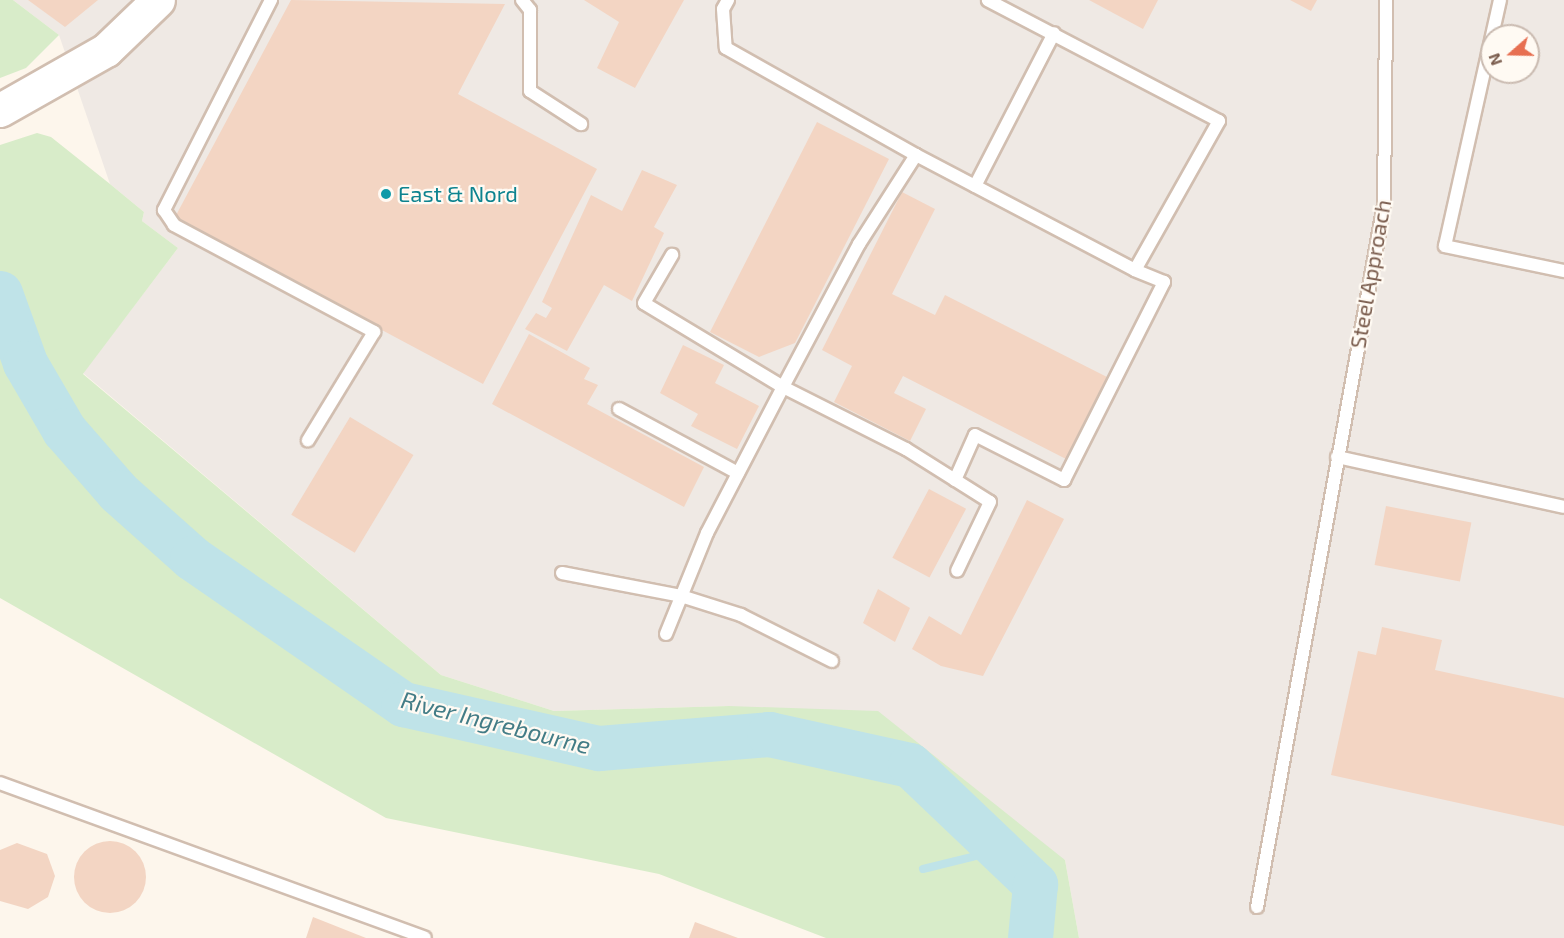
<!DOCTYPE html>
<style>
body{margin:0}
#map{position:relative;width:1564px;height:938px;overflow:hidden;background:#fdf6ec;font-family:"Exo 2",sans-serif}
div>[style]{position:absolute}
.industrial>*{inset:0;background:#efe9e4}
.green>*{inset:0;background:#d8ecc9}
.stream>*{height:8px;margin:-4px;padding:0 4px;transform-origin:4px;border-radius:4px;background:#bfe3e8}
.river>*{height:45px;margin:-22.5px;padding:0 22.5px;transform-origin:22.5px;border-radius:22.5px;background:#bfe3e8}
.building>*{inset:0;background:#f3d5c3;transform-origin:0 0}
.round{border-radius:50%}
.roads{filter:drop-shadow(2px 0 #d1beb0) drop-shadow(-2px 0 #d1beb0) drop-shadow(0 2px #d1beb0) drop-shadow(0 -2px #d1beb0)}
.lane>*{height:12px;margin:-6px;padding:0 6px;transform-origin:6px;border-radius:6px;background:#fff}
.secondary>*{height:33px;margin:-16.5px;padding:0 16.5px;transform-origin:16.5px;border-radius:16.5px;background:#fff}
.dots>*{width:16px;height:16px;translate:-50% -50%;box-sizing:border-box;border:3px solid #fffaf3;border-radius:50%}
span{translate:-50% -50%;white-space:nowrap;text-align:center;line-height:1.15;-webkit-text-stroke:4.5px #fffaf3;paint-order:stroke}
.culture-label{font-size:22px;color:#0d838f}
.left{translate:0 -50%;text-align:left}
.street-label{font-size:22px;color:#7a5c4d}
.water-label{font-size:24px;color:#437c86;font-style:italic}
.north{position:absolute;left:1480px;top:24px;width:60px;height:60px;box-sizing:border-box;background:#fffaf3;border:2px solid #cabbb1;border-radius:50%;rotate:250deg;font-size:16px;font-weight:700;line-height:24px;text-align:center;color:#7a5c4d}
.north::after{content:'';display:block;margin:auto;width:21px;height:27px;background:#e76f51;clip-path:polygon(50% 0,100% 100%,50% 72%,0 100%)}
</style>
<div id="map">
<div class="industrial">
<i style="clip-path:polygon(evenodd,13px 0,1564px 0,1564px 938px,1079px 938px,1065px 860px,729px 706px,554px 711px,441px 675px,83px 373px,178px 248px,142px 221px,144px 212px,110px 184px,59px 35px,13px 0,1492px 36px,1528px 36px,1528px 72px,1492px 72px,1492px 36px)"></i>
</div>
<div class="green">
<i style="clip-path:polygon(0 0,13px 0,59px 35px,26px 68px,0 78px)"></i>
<i style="clip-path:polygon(37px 133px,51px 137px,110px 184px,144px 212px,142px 221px,178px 248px,83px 374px,441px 675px,554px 711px,729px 706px,878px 711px,1065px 860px,1079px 938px,826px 938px,659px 874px,386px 818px,0 598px,0 145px)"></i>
</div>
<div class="stream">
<i style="left:923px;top:869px;width:79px;rotate:-13.9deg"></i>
</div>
<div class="river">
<i style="left:0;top:293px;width:74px;rotate:70.3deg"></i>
<i style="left:25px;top:363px;width:78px;rotate:59.8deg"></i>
<i style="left:64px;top:430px;width:82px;rotate:48.9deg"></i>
<i style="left:118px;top:492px;width:99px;rotate:41.7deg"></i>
<i style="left:192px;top:558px;width:257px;rotate:34.7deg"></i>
<i style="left:403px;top:704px;width:201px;rotate:12.7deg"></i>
<i style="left:599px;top:748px;width:171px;rotate:-4.7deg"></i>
<i style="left:769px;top:734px;width:144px;rotate:12.4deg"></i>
<i style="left:910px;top:765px;width:173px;rotate:43.6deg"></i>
<i style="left:1035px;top:884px;width:54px;rotate:95.3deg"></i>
</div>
<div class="building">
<i style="clip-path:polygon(28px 0,98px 0,65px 27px)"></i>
<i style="clip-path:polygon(291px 0,505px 4px,458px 94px,597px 169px,483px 384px,174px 219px)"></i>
<i style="clip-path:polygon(584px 0,684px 0,635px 88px,597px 68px,619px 22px)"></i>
<i style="clip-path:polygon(1089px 0,1158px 0,1143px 29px)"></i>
<i style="clip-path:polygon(1290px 0,1317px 0,1311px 11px)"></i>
<i style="clip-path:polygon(817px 122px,889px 159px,795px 343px,759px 357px,710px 332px)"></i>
<i style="clip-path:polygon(642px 170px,677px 185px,654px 227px,664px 233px,632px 301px,604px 285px,567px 351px,525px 329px,536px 313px,546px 318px,552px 308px,542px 302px,591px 195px,622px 211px)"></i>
<i style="clip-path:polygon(902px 192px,935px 209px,892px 294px,935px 315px,945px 295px,1107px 377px,1066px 459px,903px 376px,894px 393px,926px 409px,910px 441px,834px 402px,852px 366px,822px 350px)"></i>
<i style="clip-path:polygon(529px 334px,590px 368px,584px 379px,598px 385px,587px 404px,704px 467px,684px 507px,492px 404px)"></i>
<i style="clip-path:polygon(683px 345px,724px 365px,715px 383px,759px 406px,737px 449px,691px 426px,698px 414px,660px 393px)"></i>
<i style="left:350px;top:417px;width:74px;height:114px;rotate:31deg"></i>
<i style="left:929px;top:489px;width:42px;height:78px;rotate:28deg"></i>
<i style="clip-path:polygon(1027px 500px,1064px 519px,983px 676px,941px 666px,912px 649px,929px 616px,961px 635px)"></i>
<i style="left:1386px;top:506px;width:87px;height:60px;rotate:11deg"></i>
<i style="clip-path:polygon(878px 589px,910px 608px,895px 642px,863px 623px)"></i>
<i style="clip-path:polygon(1382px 627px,1442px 640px,1435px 670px,1564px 698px,1564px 826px,1331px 775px,1358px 651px,1376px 655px)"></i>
<i class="round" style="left:74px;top:841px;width:72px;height:72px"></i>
<i style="clip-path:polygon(17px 843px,47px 854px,55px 876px,48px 897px,28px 909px,0 901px,0 850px)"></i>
<i style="clip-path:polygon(313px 917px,366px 938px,306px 938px)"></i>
<i style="clip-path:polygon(695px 922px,738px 938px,689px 938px)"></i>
</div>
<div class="roads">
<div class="lane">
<i style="left:271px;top:0;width:236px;rotate:117deg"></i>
<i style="left:164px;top:210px;width:18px;rotate:56deg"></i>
<i style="left:174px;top:225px;width:227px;rotate:28.1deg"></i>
<i style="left:374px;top:332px;width:127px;rotate:121.4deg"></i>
<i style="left:522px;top:0;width:13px;rotate:51deg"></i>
<i style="left:530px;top:10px;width:81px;rotate:90deg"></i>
<i style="left:530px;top:91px;width:61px;rotate:32.9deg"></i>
<i style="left:728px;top:0;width:10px;rotate:119deg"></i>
<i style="left:723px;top:9px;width:39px;rotate:86deg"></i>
<i style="left:726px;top:48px;width:218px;rotate:29.4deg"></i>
<i style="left:916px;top:155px;width:247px;rotate:27.7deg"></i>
<i style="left:1135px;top:270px;width:171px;rotate:-60.6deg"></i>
<i style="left:1219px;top:121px;width:261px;rotate:-152.4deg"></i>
<i style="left:1500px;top:0;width:252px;rotate:102.6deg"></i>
<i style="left:1445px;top:246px;width:122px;rotate:11.9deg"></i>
<i style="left:916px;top:155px;width:106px;rotate:122.6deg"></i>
<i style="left:859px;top:244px;width:162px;rotate:118deg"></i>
<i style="left:783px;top:387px;width:138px;rotate:26.8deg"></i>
<i style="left:906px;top:449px;width:99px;rotate:32.2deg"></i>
<i style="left:990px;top:502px;width:76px;rotate:115.6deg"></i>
<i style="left:975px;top:186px;width:172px;rotate:-62.7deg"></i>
<i style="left:619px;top:409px;width:135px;rotate:28.3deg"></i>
<i style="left:1337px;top:457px;width:232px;rotate:12.4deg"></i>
<i style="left:955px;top:480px;width:49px;rotate:-66deg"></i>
<i style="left:975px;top:435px;width:100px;rotate:26.8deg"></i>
<i style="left:1064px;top:480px;width:222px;rotate:-63.2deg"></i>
<i style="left:1164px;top:282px;width:31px;rotate:-158deg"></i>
<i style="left:562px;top:573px;width:121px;rotate:10.9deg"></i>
<i style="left:681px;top:596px;width:63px;rotate:17.6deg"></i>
<i style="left:741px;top:615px;width:102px;rotate:26.8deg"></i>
<i style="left:666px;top:634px;width:109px;rotate:-67.9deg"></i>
<i style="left:707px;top:533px;width:165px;rotate:-62.5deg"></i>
<i style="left:783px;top:387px;width:162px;rotate:-148.9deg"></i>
<i style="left:644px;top:303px;width:56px;rotate:-59.7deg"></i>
<i style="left:0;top:783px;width:452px;rotate:20deg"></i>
<i style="left:1257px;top:907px;width:713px;rotate:-79.75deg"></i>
<i style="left:1384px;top:205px;width:205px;rotate:-89.4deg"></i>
</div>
<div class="secondary">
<i style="left:0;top:110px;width:122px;rotate:-29.5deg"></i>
<i style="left:106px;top:50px;width:72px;rotate:-43.9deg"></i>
</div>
</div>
<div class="dots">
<i style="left:386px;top:194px;background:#0f9aa8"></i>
</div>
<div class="culture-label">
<span class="left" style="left:398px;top:194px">East &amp; Nord</span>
</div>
<div class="street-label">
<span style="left:1370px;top:274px;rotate:-80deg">Steel Approach</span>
</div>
<div class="water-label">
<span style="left:496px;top:722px;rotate:14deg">River Ingrebourne</span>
</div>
<div class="north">N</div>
</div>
